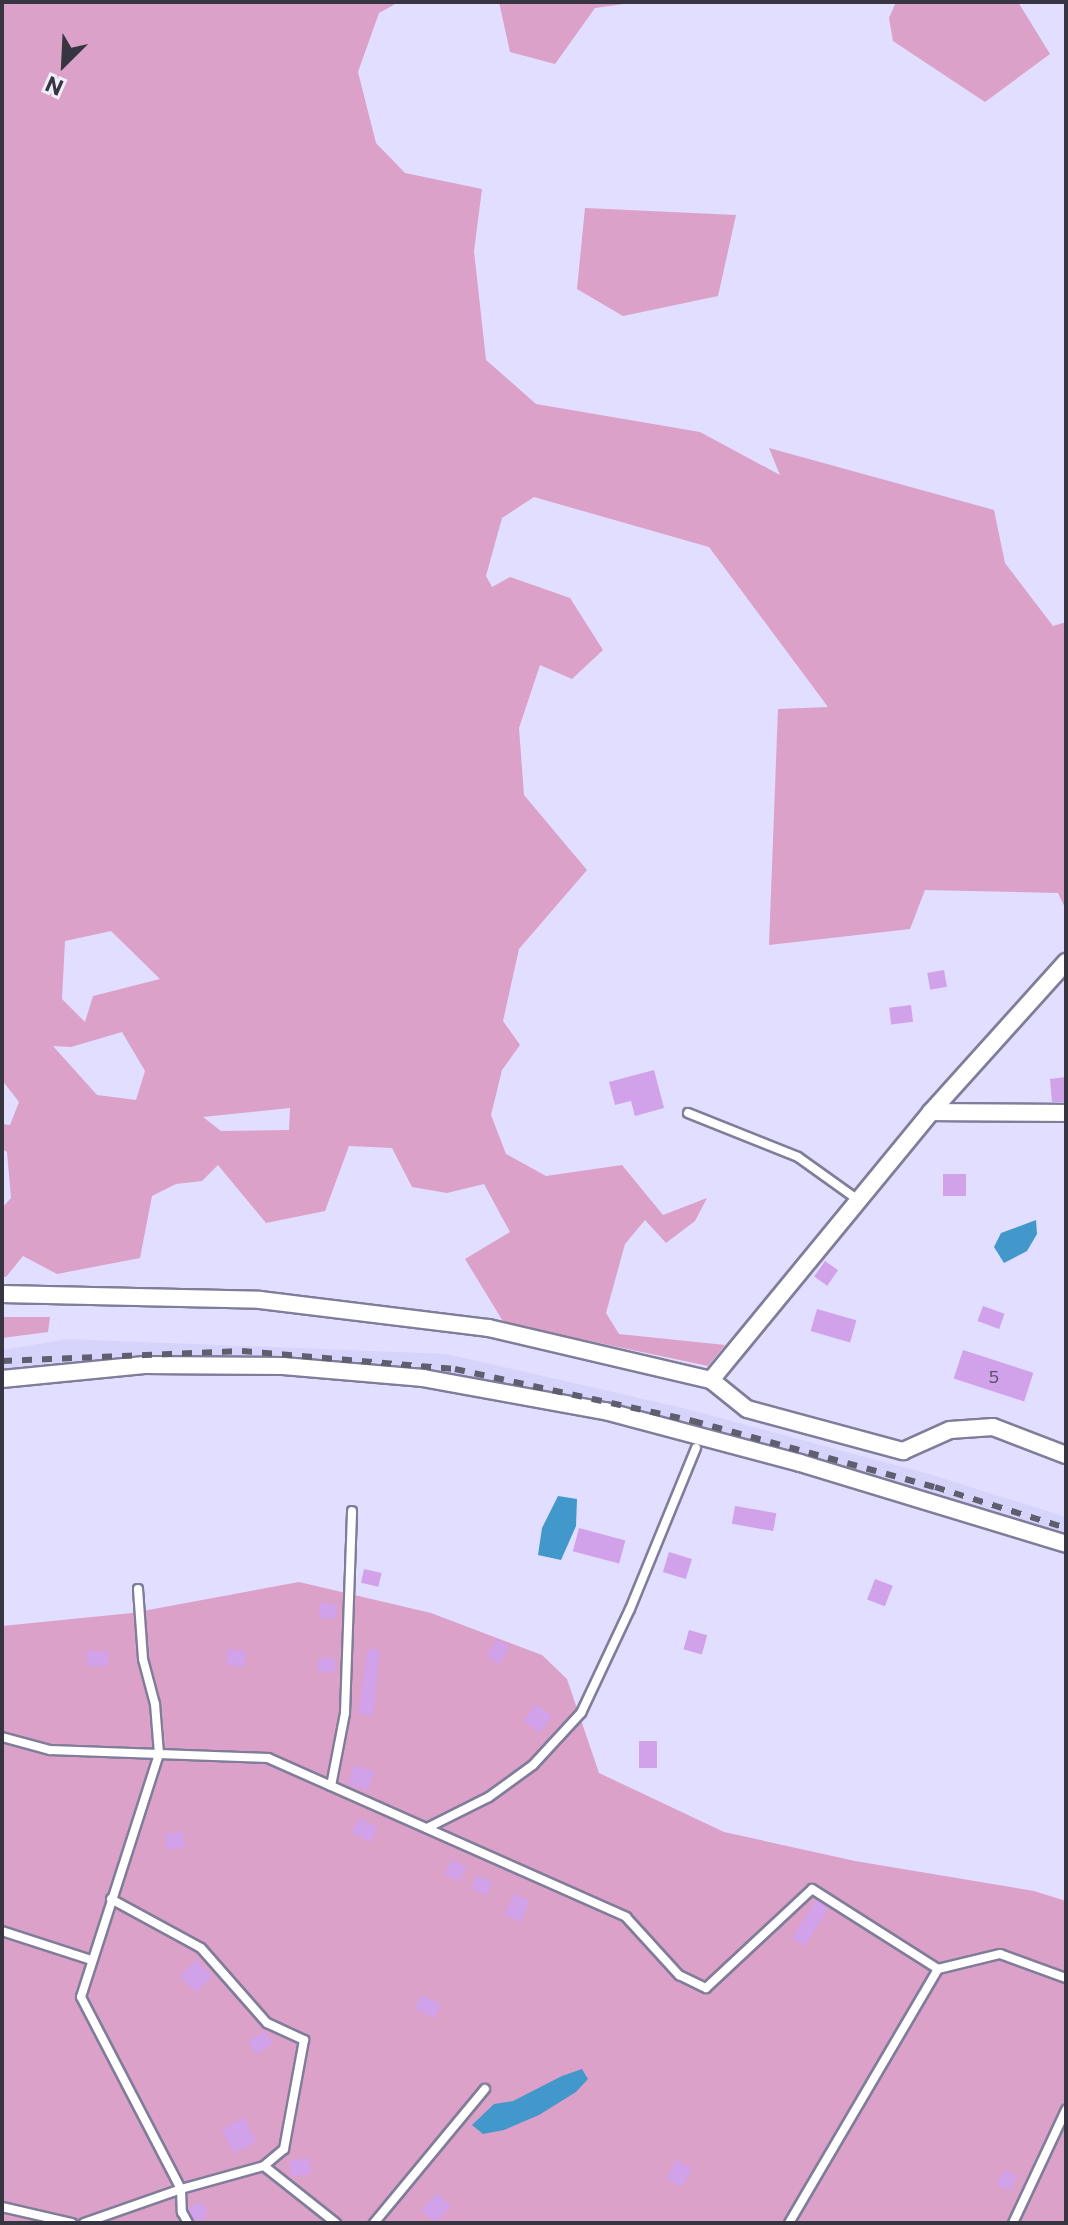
<!DOCTYPE html>
<style>
body{margin:0}
#map{position:relative;width:1068px;height:2225px;overflow:hidden;background:#e1deff;font-family:Commissioner,sans-serif}
div>[style]{position:absolute}
.built>*{inset:0;background:#d7d4fc}
.green>*{inset:0;background:#dba1c8}
.water>*{inset:0;background:#4297cb}
.building>*{inset:0;background:#d1a1e9;transform-origin:0 0}
.round{border-radius:50%}
.roads{filter:drop-shadow(2px 0 #807d9a) drop-shadow(-2px 0 #807d9a) drop-shadow(0 2px #807d9a) drop-shadow(0 -2px #807d9a)}
.service>*{height:8px;margin:-4px;padding:0 4px;transform-origin:4px;border-radius:4px;background:#fff}
.minor>*{height:16px;margin:-8px;padding:0 8px;transform-origin:8px;border-radius:8px;background:#fff}
.rail>*{height:6px;margin-top:-3px;transform-origin:0;background:repeating-linear-gradient(90deg,#5f5e6f 0 10px,transparent 0 20px)}
span{translate:-50% -50%;white-space:nowrap;text-align:center;line-height:1.15;-webkit-text-stroke:6px #efeefb;paint-order:stroke}
.number-label{font-size:18px;color:#5d506b}
.number-label span{-webkit-text-stroke-width:0}
.frame{position:absolute;inset:0;border:4px solid #363541;pointer-events:none}
.north{position:absolute;left:24px;top:24px;width:80px;height:80px;-webkit-text-stroke:6px #efeefb;paint-order:stroke;rotate:204deg;font-size:22px;font-weight:700;line-height:32px;text-align:center;color:#363541}
.north::after{content:'';display:block;margin:auto;width:28px;height:36px;background:#363541;clip-path:polygon(50% 0,100% 100%,50% 72%,0 100%)}
</style>
<div id="map">
<div class="built">
<i style="clip-path:polygon(68px 1339px,447px 1354px,687px 1409px,929px 1474px,1066px 1517px,1066px 1541px,692px 1429px,285px 1360px,2px 1375px,2px 1350px)"></i>
</div>
<div class="green">
<i style="clip-path:polygon(evenodd,2px 2px,399px 2px,379px 13px,358px 72px,376px 143px,405px 173px,482px 189px,474px 251px,486px 360px,536px 404px,700px 432px,780px 475px,769px 448px,994px 510px,1005px 563px,1053px 626px,1066px 622px,1066px 910px,1058px 893px,925px 890px,910px 929px,769px 945px,778px 709px,828px 707px,709px 547px,534px 497px,502px 518px,486px 576px,492px 587px,510px 577px,570px 598px,603px 650px,572px 679px,540px 665px,519px 728px,524px 795px,587px 870px,519px 949px,503px 1021px,520px 1045px,502px 1070px,491px 1115px,506px 1154px,546px 1176px,622px 1165px,663px 1215px,707px 1198px,695px 1221px,666px 1243px,645px 1220px,625px 1244px,606px 1313px,619px 1334px,725px 1345px,708px 1366px,504px 1323px,465px 1259px,510px 1232px,484px 1184px,447px 1193px,412px 1187px,392px 1148px,349px 1146px,325px 1211px,266px 1223px,218px 1165px,202px 1181px,176px 1184px,152px 1196px,140px 1258px,57px 1274px,23px 1256px,6px 1277px,2px 1276px,2px 1208px,11px 1198px,7px 1152px,2px 1149px,2px 1124px,10px 1125px,19px 1102px,2px 1080px,2px 2px,111px 931px,160px 979px,93px 996px,85px 1022px,62px 999px,65px 941px,111px 931px,2px 2px,122px 1032px,145px 1071px,136px 1100px,97px 1095px,53px 1046px,71px 1047px,122px 1032px,2px 2px,290px 1108px,289px 1130px,221px 1131px,203px 1117px,290px 1108px)"></i>
<i style="clip-path:polygon(499px 2px,638px 2px,595px 8px,555px 64px,510px 52px)"></i>
<i style="clip-path:polygon(896px 2px,1018px 2px,1050px 54px,985px 102px,893px 41px,889px 18px)"></i>
<i style="clip-path:polygon(585px 208px,736px 215px,718px 296px,623px 316px,577px 289px)"></i>
<i style="clip-path:polygon(2px 1317px,50px 1317px,48px 1332px,2px 1338px)"></i>
<i style="clip-path:polygon(299px 1582px,431px 1613px,542px 1655px,567px 1679px,599px 1773px,724px 1832px,855px 1861px,1034px 1891px,1066px 1901px,1066px 2223px,2px 2223px,2px 1626px,132px 1613px)"></i>
</div>
<div class="water">
<i style="clip-path:polygon(1036px 1220px,1037px 1234px,1027px 1251px,1004px 1263px,994px 1247px,1001px 1233px)"></i>
<i style="clip-path:polygon(558px 1496px,577px 1499px,576px 1526px,561px 1560px,538px 1555px,542px 1528px)"></i>
<i style="clip-path:polygon(582px 2069px,588px 2079px,576px 2092px,539px 2115px,504px 2130px,483px 2134px,472px 2125px,494px 2104px,513px 2101px,562px 2076px)"></i>
</div>
<div class="building">
<i style="left:944px;top:970px;width:17px;height:17px;rotate:80deg"></i>
<i style="left:911px;top:1005px;width:17px;height:22px;rotate:83deg"></i>
<i style="clip-path:polygon(654px 1070px,664px 1108px,635px 1116px,631px 1101px,615px 1105px,609px 1082px)"></i>
<i style="clip-path:polygon(1066px 1077px,1066px 1102px,1052px 1102px,1050px 1079px)"></i>
<i style="left:943px;top:1174px;width:23px;height:22px"></i>
<i style="left:825px;top:1261px;width:16px;height:19px;rotate:35deg"></i>
<i style="left:983px;top:1306px;width:23px;height:16px;rotate:20deg"></i>
<i style="left:817px;top:1309px;width:41px;height:23px;rotate:16deg"></i>
<i style="left:963px;top:1350px;width:74px;height:30px;rotate:18deg"></i>
<i style="left:735px;top:1506px;width:42px;height:18px;rotate:10deg"></i>
<i style="left:579px;top:1528px;width:48px;height:24px;rotate:15deg"></i>
<i style="left:669px;top:1552px;width:24px;height:21px;rotate:17deg"></i>
<i style="left:364px;top:1569px;width:18px;height:14px;rotate:13deg"></i>
<i style="left:875px;top:1579px;width:19px;height:22px;rotate:21deg"></i>
<i style="left:320px;top:1603px;width:17px;height:15px;rotate:3deg"></i>
<i style="left:689px;top:1630px;width:19px;height:20px;rotate:16deg"></i>
<i style="left:497px;top:1639px;width:15px;height:20px;rotate:32deg"></i>
<i style="left:228px;top:1649px;width:18px;height:16px;rotate:6deg"></i>
<i style="clip-path:polygon(368px 1649px,380px 1650px,373px 1716px,358px 1714px)"></i>
<i style="left:87px;top:1651px;width:21px;height:15px"></i>
<i style="left:318px;top:1658px;width:17px;height:14px"></i>
<i style="left:536px;top:1704px;width:20px;height:21px;rotate:37deg"></i>
<i style="left:639px;top:1741px;width:18px;height:27px"></i>
<i style="left:354px;top:1765px;width:21px;height:20px;rotate:17deg"></i>
<i style="left:359px;top:1818px;width:21px;height:16px;rotate:28deg"></i>
<i style="left:182px;top:1831px;width:16px;height:18px;rotate:79deg"></i>
<i style="left:451px;top:1860px;width:17px;height:16px;rotate:24deg"></i>
<i style="left:477px;top:1875px;width:17px;height:15px;rotate:24deg"></i>
<i style="left:514px;top:1894px;width:17px;height:23px;rotate:24deg"></i>
<i style="left:816px;top:1900px;width:15px;height:45px;rotate:32deg"></i>
<i style="left:196px;top:1960px;width:23px;height:23px;rotate:45deg"></i>
<i style="left:421px;top:1995px;width:22px;height:15px;rotate:24deg"></i>
<i style="left:265px;top:2031px;width:15px;height:20px;rotate:58deg"></i>
<i style="left:244px;top:2118px;width:27px;height:25px;rotate:63deg"></i>
<i style="left:309px;top:2158px;width:16px;height:20px;rotate:83deg"></i>
<i style="left:676px;top:2160px;width:18px;height:21px;rotate:27deg"></i>
<i style="left:1004px;top:2170px;width:14px;height:17px;rotate:25deg"></i>
<i style="left:437px;top:2193px;width:19px;height:23px;rotate:43deg"></i>
<i class="round" style="left:189px;top:2203px;width:18px;height:18px"></i>
</div>
<div class="roads">
<div class="service">
<i style="left:688px;top:1113px;width:118px;rotate:21.8deg"></i>
<i style="left:798px;top:1157px;width:74px;rotate:35.6deg"></i>
<i style="left:138px;top:1589px;width:70px;rotate:85.9deg"></i>
<i style="left:143px;top:1659px;width:47px;rotate:75.1deg"></i>
<i style="left:155px;top:1704px;width:50px;rotate:85.4deg"></i>
<i style="left:159px;top:1754px;width:255px;rotate:107.8deg"></i>
<i style="left:81px;top:1997px;width:216px;rotate:62.5deg"></i>
<i style="left:181px;top:2189px;width:23px;rotate:88deg"></i>
<i style="left:182px;top:2212px;width:13px;rotate:61deg"></i>
<i style="left:2px;top:1737px;width:50px;rotate:15.2deg"></i>
<i style="left:50px;top:1750px;width:218px;rotate:2.1deg"></i>
<i style="left:268px;top:1758px;width:392px;rotate:23.9deg"></i>
<i style="left:626px;top:1917px;width:79px;rotate:47.6deg"></i>
<i style="left:679px;top:1975px;width:30px;rotate:26deg"></i>
<i style="left:706px;top:1988px;width:145px;rotate:-43deg"></i>
<i style="left:812px;top:1889px;width:149px;rotate:32.4deg"></i>
<i style="left:331px;top:1786px;width:74px;rotate:-79.1deg"></i>
<i style="left:345px;top:1713px;width:202px;rotate:-88deg"></i>
<i style="left:427px;top:1828px;width:69px;rotate:-26.6deg"></i>
<i style="left:489px;top:1797px;width:54px;rotate:-36deg"></i>
<i style="left:533px;top:1765px;width:71px;rotate:-47.3deg"></i>
<i style="left:581px;top:1713px;width:115px;rotate:-64.8deg"></i>
<i style="left:630px;top:1609px;width:174px;rotate:-67.7deg"></i>
<i style="left:111px;top:1899px;width:102px;rotate:28.6deg"></i>
<i style="left:201px;top:1948px;width:100px;rotate:48.7deg"></i>
<i style="left:267px;top:2023px;width:41px;rotate:24.7deg"></i>
<i style="left:304px;top:2040px;width:111px;rotate:100.4deg"></i>
<i style="left:284px;top:2149px;width:26px;rotate:140deg"></i>
<i style="left:2px;top:1931px;width:94px;rotate:18deg"></i>
<i style="left:2px;top:2207px;width:72px;rotate:12.9deg"></i>
<i style="left:84px;top:2223px;width:103px;rotate:-19.3deg"></i>
<i style="left:181px;top:2189px;width:86px;rotate:-15.5deg"></i>
<i style="left:264px;top:2166px;width:92px;rotate:38.4deg"></i>
<i style="left:374px;top:2223px;width:174px;rotate:-50.4deg"></i>
<i style="left:789px;top:2223px;width:294px;rotate:-59.6deg"></i>
<i style="left:938px;top:1969px;width:64px;rotate:-13.6deg"></i>
<i style="left:1000px;top:1954px;width:70px;rotate:20deg"></i>
<i style="left:1013px;top:2223px;width:125px;rotate:-64.9deg"></i>
</div>
<div class="minor">
<i style="left:931px;top:1112px;width:135px;rotate:0.4deg"></i>
<i style="left:2px;top:1294px;width:258px;rotate:1.3deg"></i>
<i style="left:260px;top:1300px;width:231px;rotate:7deg"></i>
<i style="left:489px;top:1328px;width:228px;rotate:13.2deg"></i>
<i style="left:711px;top:1380px;width:347px;rotate:-50.6deg"></i>
<i style="left:931px;top:1112px;width:202px;rotate:-48deg"></i>
<i style="left:2px;top:1379px;width:143px;rotate:-5.6deg"></i>
<i style="left:144px;top:1365px;width:139px;rotate:0.4deg"></i>
<i style="left:283px;top:1366px;width:141px;rotate:4.9deg"></i>
<i style="left:423px;top:1378px;width:185px;rotate:10.3deg"></i>
<i style="left:605px;top:1411px;width:202px;rotate:14.9deg"></i>
<i style="left:800px;top:1463px;width:278px;rotate:16.9deg"></i>
<i style="left:711px;top:1380px;width:46px;rotate:38.9deg"></i>
<i style="left:747px;top:1409px;width:162px;rotate:15.1deg"></i>
<i style="left:903px;top:1451px;width:51px;rotate:-24.1deg"></i>
<i style="left:950px;top:1430px;width:43px;rotate:-4deg"></i>
<i style="left:993px;top:1427px;width:78px;rotate:21deg"></i>
</div>
</div>
<div class="rail">
<i style="left:2px;top:1361px;width:240px;rotate:-2.4deg"></i>
<i style="left:242px;top:1351px;width:214px;rotate:4.8deg"></i>
<i style="left:455px;top:1369px;width:244px;rotate:12.3deg"></i>
<i style="left:693px;top:1421px;width:251px;rotate:15.3deg"></i>
<i style="left:935px;top:1487px;width:137px;rotate:17.4deg"></i>
</div>
<div class="number-label">
<span style="left:994px;top:1376px">5</span>
</div>
<div class="frame"></div>
<div class="north">N</div>
</div>
